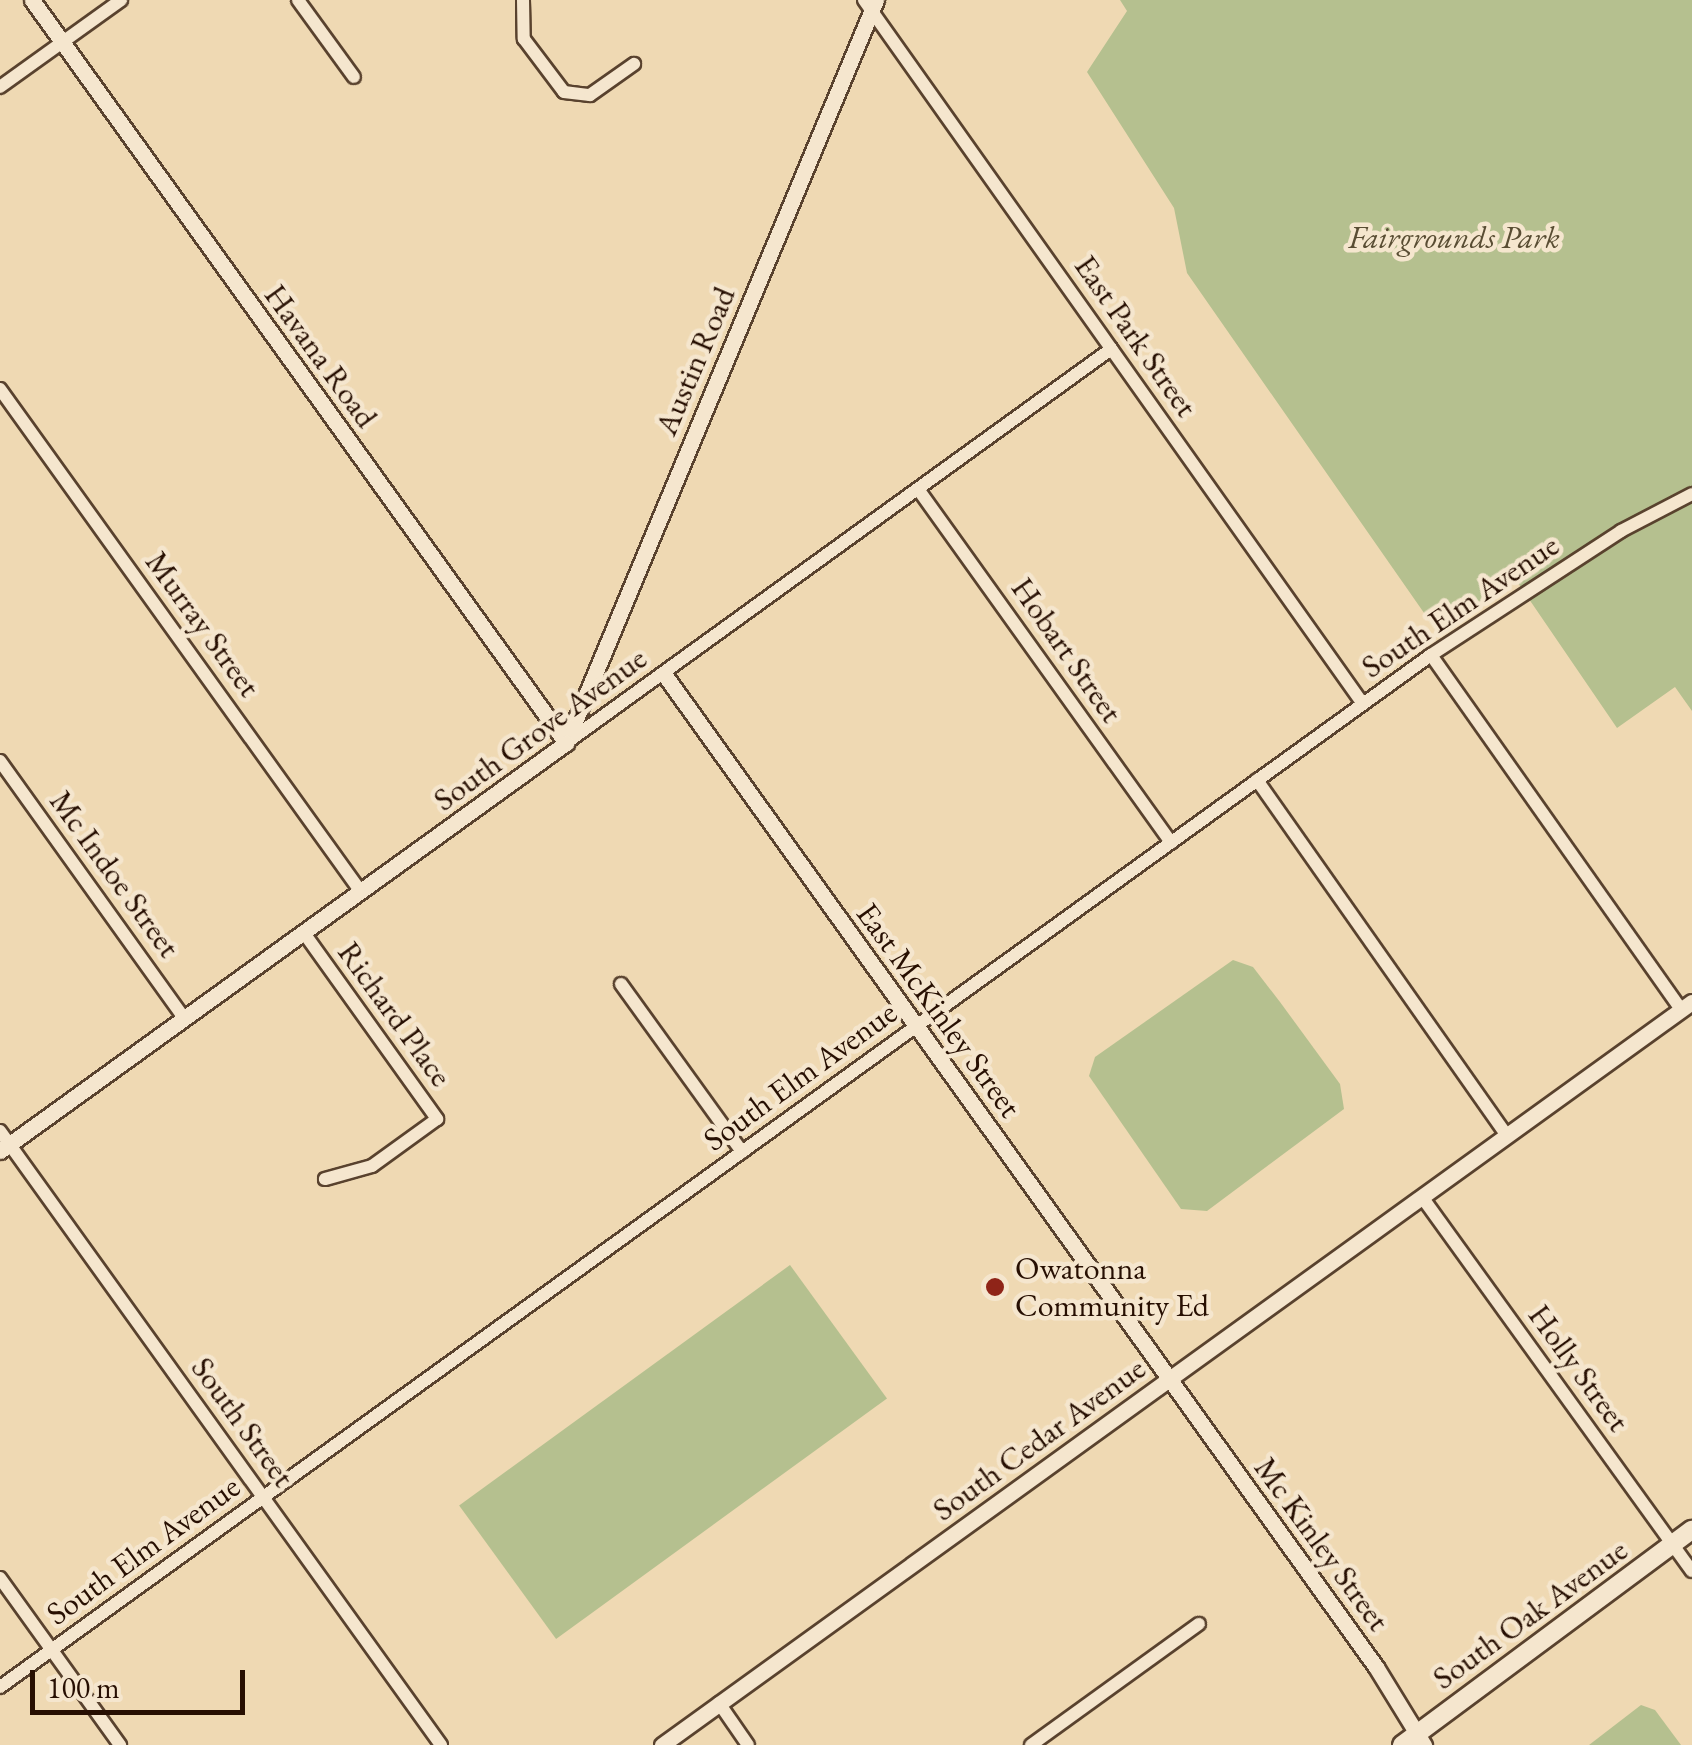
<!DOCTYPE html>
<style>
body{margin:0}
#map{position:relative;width:1692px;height:1745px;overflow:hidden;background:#efd9b3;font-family:"EB Garamond",serif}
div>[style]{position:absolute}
.green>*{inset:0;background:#b5c08f;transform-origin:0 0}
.roads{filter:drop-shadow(2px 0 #59422e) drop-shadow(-2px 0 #59422e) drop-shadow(0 2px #59422e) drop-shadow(0 -2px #59422e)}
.minor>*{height:12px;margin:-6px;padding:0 6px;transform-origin:6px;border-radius:6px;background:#f5e6ce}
.tertiary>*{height:15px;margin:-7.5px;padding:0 7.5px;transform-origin:7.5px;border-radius:7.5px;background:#f5e6ce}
.secondary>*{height:18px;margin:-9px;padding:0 9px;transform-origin:9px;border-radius:9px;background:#f5e6ce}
.dots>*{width:28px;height:28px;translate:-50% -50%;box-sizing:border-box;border:5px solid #f5e6ce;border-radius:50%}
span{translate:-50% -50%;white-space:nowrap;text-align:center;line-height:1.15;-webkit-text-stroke:9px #f5e6ce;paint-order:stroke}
.park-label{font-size:32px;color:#594d33;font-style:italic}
.street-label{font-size:32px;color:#270f02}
.poi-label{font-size:32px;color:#270f02}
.left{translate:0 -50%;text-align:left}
.scale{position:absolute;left:30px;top:1670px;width:215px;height:45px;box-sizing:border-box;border:5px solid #270f02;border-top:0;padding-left:12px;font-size:30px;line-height:35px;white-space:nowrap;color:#270f02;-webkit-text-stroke:8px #f5e6ce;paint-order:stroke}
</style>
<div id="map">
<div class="green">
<i style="clip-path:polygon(1120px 0,1692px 0,1692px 711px,1675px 687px,1617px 728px,1516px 580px,1438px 633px,1187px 273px,1174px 208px,1087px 72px,1127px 11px)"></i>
<i style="clip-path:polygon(1233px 960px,1253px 967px,1280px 1002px,1340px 1084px,1344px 1109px,1207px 1211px,1181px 1209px,1089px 1076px,1095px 1057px)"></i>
<i style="left:790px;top:1265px;width:165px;height:409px;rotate:54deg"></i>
<i style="clip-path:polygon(1641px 1705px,1655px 1710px,1681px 1745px,1589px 1745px)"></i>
</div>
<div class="roads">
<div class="minor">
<i style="left:298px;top:0;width:95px;rotate:54deg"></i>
<i style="left:523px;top:0;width:39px;rotate:89deg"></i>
<i style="left:524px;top:39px;width:66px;rotate:53deg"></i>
<i style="left:564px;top:92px;width:26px;rotate:7deg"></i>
<i style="left:590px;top:95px;width:54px;rotate:-35.2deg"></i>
<i style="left:864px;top:0;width:863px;rotate:54.67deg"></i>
<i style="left:0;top:87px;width:149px;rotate:-35.7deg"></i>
<i style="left:0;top:389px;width:619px;rotate:54.33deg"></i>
<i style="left:918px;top:489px;width:435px;rotate:54.4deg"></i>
<i style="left:1431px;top:655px;width:434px;rotate:54.8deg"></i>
<i style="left:566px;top:743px;width:673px;rotate:-35.86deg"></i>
<i style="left:0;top:761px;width:317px;rotate:54.4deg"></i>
<i style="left:1257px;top:780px;width:435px;rotate:54.9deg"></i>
<i style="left:304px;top:933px;width:229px;rotate:54.4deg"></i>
<i style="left:437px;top:1119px;width:80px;rotate:144.1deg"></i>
<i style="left:372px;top:1166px;width:49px;rotate:164.5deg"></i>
<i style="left:621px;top:984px;width:207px;rotate:54.2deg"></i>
<i style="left:0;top:1131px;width:756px;rotate:54.31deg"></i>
<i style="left:1422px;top:1197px;width:461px;rotate:54.2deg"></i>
<i style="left:0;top:1578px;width:206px;rotate:54.3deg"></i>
<i style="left:0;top:1687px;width:1764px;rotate:-35.8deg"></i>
<i style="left:1431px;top:655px;width:227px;rotate:-33.1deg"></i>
<i style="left:1621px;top:531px;width:80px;rotate:-27.5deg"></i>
<i style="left:719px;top:1703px;width:51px;rotate:55.4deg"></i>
<i style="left:1031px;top:1745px;width:207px;rotate:-35.8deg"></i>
</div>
<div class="tertiary">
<i style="left:32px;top:0;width:915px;rotate:54.29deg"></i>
<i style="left:664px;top:674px;width:1222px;rotate:54.36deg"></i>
<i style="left:1376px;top:1667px;width:92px;rotate:58.4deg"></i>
<i style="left:566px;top:743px;width:805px;rotate:-67.35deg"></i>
<i style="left:0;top:1151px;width:698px;rotate:-35.79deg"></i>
<i style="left:662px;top:1745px;width:1270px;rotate:-35.81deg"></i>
</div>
<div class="secondary">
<i style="left:1402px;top:1745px;width:361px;rotate:-36.6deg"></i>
</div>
</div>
<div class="dots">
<i style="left:995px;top:1287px;background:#8f2418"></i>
</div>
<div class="park-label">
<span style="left:1454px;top:237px">Fairgrounds Park</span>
</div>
<div class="street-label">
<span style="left:1136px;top:336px;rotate:55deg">East Park Street</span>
<span style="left:321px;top:356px;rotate:54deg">Havana Road</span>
<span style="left:695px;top:361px;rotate:-67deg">Austin Road</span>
<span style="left:1460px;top:606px;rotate:-34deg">South Elm Avenue</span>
<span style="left:203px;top:624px;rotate:54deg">Murray Street</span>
<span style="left:1067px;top:650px;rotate:55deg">Hobart Street</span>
<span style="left:540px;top:729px;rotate:-36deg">South Grove Avenue</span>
<span style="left:115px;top:874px;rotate:54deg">Mc Indoe Street</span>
<span style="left:939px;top:1010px;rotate:54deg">East McKinley Street</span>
<span style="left:395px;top:1014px;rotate:54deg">Richard Place</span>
<span style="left:800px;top:1076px;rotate:-36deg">South Elm Avenue</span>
<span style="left:1579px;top:1368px;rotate:54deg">Holly Street</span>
<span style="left:243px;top:1422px;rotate:54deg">South Street</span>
<span style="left:1039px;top:1439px;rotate:-36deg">South Cedar Avenue</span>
<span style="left:1322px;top:1544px;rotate:54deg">Mc Kinley Street</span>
<span style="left:143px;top:1550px;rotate:-36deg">South Elm Avenue</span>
<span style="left:1530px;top:1614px;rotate:-36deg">South Oak Avenue</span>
</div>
<div class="poi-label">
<span class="left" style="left:1015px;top:1287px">Owatonna<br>Community Ed</span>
</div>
<div class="scale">100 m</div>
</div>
